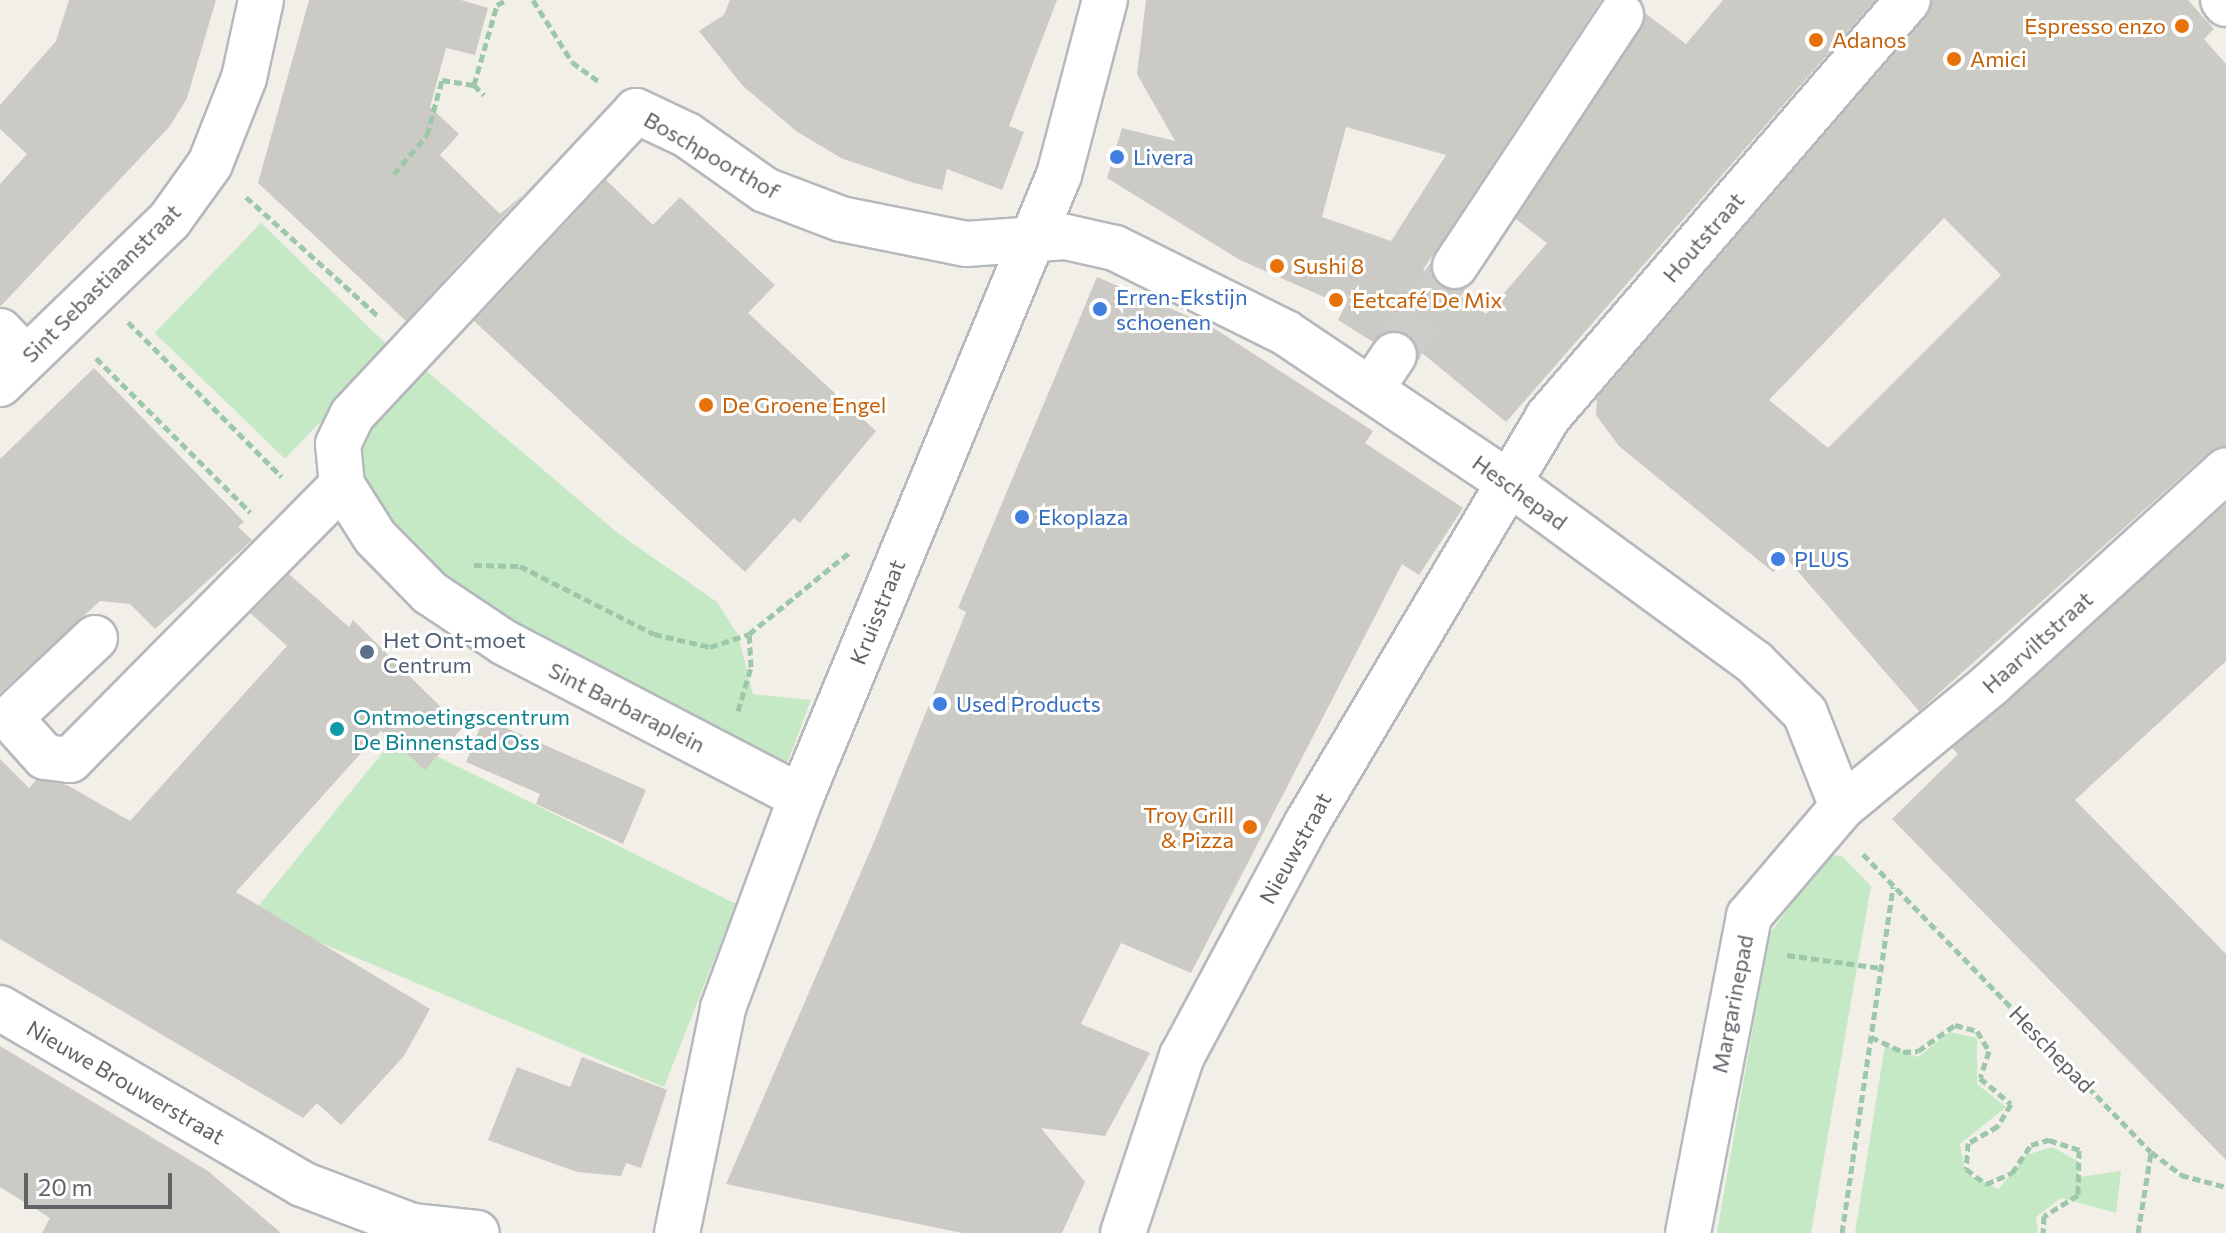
<!DOCTYPE html>
<meta charset="utf-8">
<style>
body{margin:0}
#map{position:relative;width:2226px;height:1233px;overflow:hidden;background:#f1efe8;font-family:Commissioner,sans-serif}
div>[style]{position:absolute}
.green>*{inset:0;background:#c5e8c5;transform-origin:0 0}
.building>*{inset:0;background:#cccac5}
.minor-tunnel>*{height:44px;margin-top:-22px;transform-origin:0;background:repeating-linear-gradient(90deg,#ccccc8 0 44px,transparent 0 66px)}
.path>*{height:5px;margin-top:-2.5px;transform-origin:0;background:repeating-linear-gradient(90deg,#9cc7a9 0 8px,transparent 0 12px)}
.roads{filter:drop-shadow(2px 0 #b5b8bc) drop-shadow(-2px 0 #b5b8bc) drop-shadow(0 2px #b5b8bc) drop-shadow(0 -2px #b5b8bc)}
.minor>*{height:44px;margin:-22px;padding:0 22px;transform-origin:22px;border-radius:22px;background:#fff}
.dots>*{width:22px;height:22px;translate:-50% -50%;box-sizing:border-box;border:4px solid #fff;border-radius:50%}
span{translate:-50% -50%;white-space:nowrap;text-align:center;line-height:1.15;-webkit-text-stroke:6px #fff;paint-order:stroke}
.food-label{font-size:22px;color:#c56008}
.right{translate:-100% -50%;text-align:right}
.left{translate:0 -50%;text-align:left}
.street-label{font-size:22px;color:#5f6368}
.shop-label{font-size:22px;color:#366cbe}
.service-label{font-size:22px;color:#4e5e75}
.culture-label{font-size:22px;color:#0d838f}
.scale{position:absolute;left:24px;top:1173px;width:148px;height:36px;box-sizing:border-box;border:4px solid #5f6368;border-top:0;padding-left:10px;font-size:24px;line-height:28px;white-space:nowrap;color:#5f6368;-webkit-text-stroke:6px #fff;paint-order:stroke}
</style>
<div id="map">
<div class="green">
<i style="left:261px;top:223px;width:181px;height:153px;rotate:44deg"></i>
<i style="clip-path:polygon(424px 369px,619px 534px,717px 602px,738px 635px,753px 694px,811px 700px,782px 777px,469px 597px,328px 466px)"></i>
<i style="clip-path:polygon(396px 736px,736px 904px,664px 1087px,252px 914px)"></i>
<i style="clip-path:polygon(1827px 855px,1842px 856px,1871px 886px,1811px 1233px,1717px 1233px,1769px 935px)"></i>
<i style="clip-path:polygon(1950px 1032px,1977px 1038px,1977px 1084px,2006px 1107px,1960px 1144px,1966px 1174px,1999px 1189px,2026px 1155px,2052px 1147px,2078px 1161px,2079px 1177px,2121px 1171px,2116px 1213px,2061px 1198px,2036px 1217px,2038px 1233px,1855px 1233px,1885px 1045px,1918px 1057px)"></i>
</div>
<div class="building">
<i style="clip-path:polygon(69px 0,216px 0,187px 98px,170px 126px,0 307px,0 184px,27px 154px,0 129px,0 105px,56px 41px)"></i>
<i style="clip-path:polygon(309px 0,461px 0,488px 8px,475px 55px,446px 48px,430px 107px,459px 134px,440px 155px,500px 214px,524px 194px,406px 321px,258px 183px)"></i>
<i style="clip-path:polygon(730px 0,1057px 0,1009px 126px,1024px 132px,1002px 190px,947px 169px,942px 190px,914px 183px,841px 158px,796px 131px,742px 85px,699px 31px,724px 15px)"></i>
<i style="clip-path:polygon(evenodd,1146px 0,1601px 0,1423px 270px,1486px 314px,1547px 243px,1516px 219px,1645px 13px,1686px 44px,1723px 0,1875px 0,1506px 422px,1422px 353px,1418px 361px,1407px 334px,1384px 332px,1373px 342px,1338px 320px,1345px 306px,1240px 260px,1107px 178px,1122px 128px,1175px 141px,1137px 74px,1146px 0,1346px 127px,1446px 155px,1391px 241px,1322px 217px,1346px 127px)"></i>
<i style="clip-path:polygon(evenodd,1932px 0,2188px 0,2214px 29px,2204px 39px,2226px 64px,2226px 446px,2209px 452px,1919px 711px,1788px 560px,1773px 572px,1619px 446px,1596px 415px,1597px 398px,1927px 16px,1932px 0,1944px 218px,2001px 275px,1828px 448px,1769px 400px,1944px 218px)"></i>
<i style="clip-path:polygon(606px 180px,653px 225px,680px 197px,775px 285px,748px 313px,876px 431px,800px 523px,794px 518px,745px 572px,474px 321px)"></i>
<i style="clip-path:polygon(1097px 277px,1209px 325px,1373px 431px,1365px 443px,1463px 508px,1419px 575px,1402px 564px,1191px 973px,1121px 943px,1081px 1024px,1150px 1053px,1105px 1136px,1041px 1128px,1085px 1182px,1062px 1233px,962px 1233px,726px 1184px,874px 842px,966px 612px,958px 608px)"></i>
<i style="clip-path:polygon(94px 368px,244px 522px,238px 527px,252px 540px,155px 629px,130px 604px,100px 601px,0 693px,0 459px)"></i>
<i style="clip-path:polygon(2226px 504px,2226px 661px,2075px 800px,2226px 954px,2226px 1160px,1892px 819px,1958px 754px,1952px 748px)"></i>
<i style="clip-path:polygon(289px 574px,349px 627px,353px 620px,462px 728px,425px 770px,381px 731px,236px 892px,430px 1009px,404px 1056px,341px 1125px,317px 1103px,303px 1118px,0 939px,0 759px,29px 788px,37px 779px,67px 785px,130px 821px,287px 646px,250px 613px)"></i>
<i style="clip-path:polygon(484px 718px,646px 790px,623px 844px,536px 804px,540px 794px,466px 762px)"></i>
<i style="clip-path:polygon(0 1046px,208px 1171px,281px 1233px,42px 1233px,50px 1218px,0 1187px)"></i>
<i style="clip-path:polygon(582px 1057px,667px 1090px,641px 1168px,626px 1163px,621px 1176px,577px 1172px,488px 1140px,517px 1067px,570px 1087px)"></i>
</div>
<div class="minor-tunnel">
<i style="left:1394px;top:355px;width:108px;rotate:-55.6deg"></i>
</div>
<div class="path">
<i style="left:533px;top:0;width:73px;rotate:57.8deg"></i>
<i style="left:572px;top:62px;width:32px;rotate:36deg"></i>
<i style="left:474px;top:85px;width:14px;rotate:45deg"></i>
<i style="left:394px;top:174px;width:51px;rotate:-49.8deg"></i>
<i style="left:427px;top:135px;width:57px;rotate:-74.7deg"></i>
<i style="left:442px;top:80px;width:32px;rotate:9deg"></i>
<i style="left:474px;top:85px;width:83px;rotate:-74deg"></i>
<i style="left:497px;top:5px;width:10px;rotate:-29deg"></i>
<i style="left:246px;top:197px;width:178px;rotate:42deg"></i>
<i style="left:128px;top:322px;width:218px;rotate:45.2deg"></i>
<i style="left:96px;top:358px;width:218px;rotate:45deg"></i>
<i style="left:474px;top:565px;width:46px;rotate:1.2deg"></i>
<i style="left:520px;top:566px;width:150px;rotate:26.9deg"></i>
<i style="left:654px;top:634px;width:57px;rotate:13.1deg"></i>
<i style="left:710px;top:647px;width:41px;rotate:-18.4deg"></i>
<i style="left:749px;top:634px;width:130px;rotate:-39.1deg"></i>
<i style="left:738px;top:711px;width:46px;rotate:-73.5deg"></i>
<i style="left:751px;top:667px;width:33px;rotate:-93deg"></i>
<i style="left:1863px;top:854px;width:414px;rotate:46deg"></i>
<i style="left:2151px;top:1152px;width:38px;rotate:37deg"></i>
<i style="left:2181px;top:1175px;width:47px;rotate:14.9deg"></i>
<i style="left:1787px;top:955px;width:95px;rotate:7.9deg"></i>
<i style="left:1871px;top:1037px;width:35px;rotate:25deg"></i>
<i style="left:1903px;top:1052px;width:15px;rotate:-4deg"></i>
<i style="left:1918px;top:1051px;width:45px;rotate:-35.1deg"></i>
<i style="left:1955px;top:1025px;width:23px;rotate:15deg"></i>
<i style="left:1977px;top:1031px;width:23px;rotate:59deg"></i>
<i style="left:1989px;top:1051px;width:28px;rotate:108deg"></i>
<i style="left:1980px;top:1078px;width:40px;rotate:40deg"></i>
<i style="left:2011px;top:1104px;width:26px;rotate:121deg"></i>
<i style="left:1998px;top:1126px;width:34px;rotate:150deg"></i>
<i style="left:1968px;top:1143px;width:26px;rotate:94deg"></i>
<i style="left:1966px;top:1169px;width:25px;rotate:37deg"></i>
<i style="left:1986px;top:1184px;width:28px;rotate:-23deg"></i>
<i style="left:2012px;top:1173px;width:34px;rotate:-56deg"></i>
<i style="left:2031px;top:1145px;width:19px;rotate:-16deg"></i>
<i style="left:2049px;top:1140px;width:32px;rotate:18deg"></i>
<i style="left:2079px;top:1150px;width:45px;rotate:91.3deg"></i>
<i style="left:2078px;top:1195px;width:40px;rotate:148deg"></i>
<i style="left:2044px;top:1216px;width:17px;rotate:93deg"></i>
<i style="left:1842px;top:1233px;width:350px;rotate:-81.6deg"></i>
<i style="left:2138px;top:1233px;width:81px;rotate:-80.8deg"></i>
</div>
<div class="roads">
<div class="minor">
<i style="left:2223px;top:0;width:5px;rotate:53deg"></i>
<i style="left:1455px;top:266px;width:301px;rotate:-56.5deg"></i>
<i style="left:0;top:331px;width:37px;rotate:46deg"></i>
<i style="left:0;top:384px;width:235px;rotate:-44deg"></i>
<i style="left:169px;top:221px;width:70px;rotate:-54.3deg"></i>
<i style="left:210px;top:164px;width:92px;rotate:-68.4deg"></i>
<i style="left:244px;top:78px;width:80px;rotate:-77.7deg"></i>
<i style="left:1371px;top:389px;width:41px;rotate:-55.9deg"></i>
<i style="left:95px;top:638px;width:117px;rotate:136.7deg"></i>
<i style="left:10px;top:718px;width:52px;rotate:48.1deg"></i>
<i style="left:45px;top:757px;width:25px;rotate:7deg"></i>
<i style="left:70px;top:760px;width:387px;rotate:-45.3deg"></i>
<i style="left:801px;top:797px;width:334px;rotate:-152.5deg"></i>
<i style="left:505px;top:643px;width:90px;rotate:-146.3deg"></i>
<i style="left:430px;top:593px;width:78px;rotate:-134.5deg"></i>
<i style="left:375px;top:537px;width:62px;rotate:-122.4deg"></i>
<i style="left:342px;top:485px;width:41px;rotate:-95.6deg"></i>
<i style="left:338px;top:444px;width:32px;rotate:-64deg"></i>
<i style="left:352px;top:415px;width:416px;rotate:-46.9deg"></i>
<i style="left:636px;top:111px;width:56px;rotate:25.2deg"></i>
<i style="left:687px;top:135px;width:95px;rotate:35.2deg"></i>
<i style="left:765px;top:190px;width:81px;rotate:20.9deg"></i>
<i style="left:841px;top:219px;width:127px;rotate:11.3deg"></i>
<i style="left:966px;top:244px;width:100px;rotate:-4deg"></i>
<i style="left:1066px;top:237px;width:50px;rotate:12.7deg"></i>
<i style="left:1115px;top:248px;width:191px;rotate:26.4deg"></i>
<i style="left:1286px;top:333px;width:267px;rotate:33.9deg"></i>
<i style="left:1508px;top:482px;width:306px;rotate:36.2deg"></i>
<i style="left:1755px;top:663px;width:71px;rotate:45deg"></i>
<i style="left:1805px;top:713px;width:101px;rotate:68.5deg"></i>
<i style="left:0;top:1008px;width:350px;rotate:30.2deg"></i>
<i style="left:302px;top:1184px;width:118px;rotate:20.9deg"></i>
<i style="left:412px;top:1226px;width:65px;rotate:6.1deg"></i>
<i style="left:677px;top:1233px;width:230px;rotate:-78.4deg"></i>
<i style="left:723px;top:1008px;width:225px;rotate:-69.7deg"></i>
<i style="left:801px;top:797px;width:673px;rotate:-67.47deg"></i>
<i style="left:1059px;top:175px;width:181px;rotate:-75.3deg"></i>
<i style="left:1123px;top:1233px;width:187px;rotate:-71.6deg"></i>
<i style="left:1182px;top:1056px;width:264px;rotate:-61.8deg"></i>
<i style="left:1307px;top:823px;width:471px;rotate:-59.3deg"></i>
<i style="left:1547px;top:418px;width:552px;rotate:-49.18deg"></i>
<i style="left:1688px;top:1233px;width:323px;rotate:-79.1deg"></i>
<i style="left:1749px;top:916px;width:143px;rotate:-49.5deg"></i>
<i style="left:1842px;top:807px;width:192px;rotate:-39.5deg"></i>
<i style="left:1990px;top:685px;width:319px;rotate:-42.3deg"></i>
</div>
</div>
<div class="dots">
<i style="left:2182px;top:26px;background:#e8710a"></i>
<i style="left:1816px;top:40px;background:#e8710a"></i>
<i style="left:1954px;top:59px;background:#e8710a"></i>
<i style="left:1117px;top:157px;background:#3f7fe0"></i>
<i style="left:1277px;top:266px;background:#e8710a"></i>
<i style="left:1336px;top:300px;background:#e8710a"></i>
<i style="left:1100px;top:309px;background:#3f7fe0"></i>
<i style="left:706px;top:405px;background:#e8710a"></i>
<i style="left:1022px;top:517px;background:#3f7fe0"></i>
<i style="left:1778px;top:559px;background:#3f7fe0"></i>
<i style="left:367px;top:652px;background:#5c6f8a"></i>
<i style="left:940px;top:704px;background:#3f7fe0"></i>
<i style="left:337px;top:729px;background:#0f9aa8"></i>
<i style="left:1250px;top:827px;background:#e8710a"></i>
</div>
<div class="food-label">
<span class="right" style="left:2166px;top:26px">Espresso enzo</span>
<span class="left" style="left:1832px;top:40px">Adanos</span>
<span class="left" style="left:1970px;top:59px">Amici</span>
<span class="left" style="left:1293px;top:266px">Sushi 8</span>
<span class="left" style="left:1352px;top:300px">Eetcafé De Mix</span>
<span class="left" style="left:722px;top:405px">De Groene Engel</span>
<span class="right" style="left:1234px;top:827px">Troy Grill<br>&amp; Pizza</span>
</div>
<div class="street-label">
<span style="left:712px;top:155px;rotate:30deg">Boschpoorthof</span>
<span style="left:1703px;top:237px;rotate:-49deg">Houtstraat</span>
<span style="left:101px;top:283px;rotate:-45deg">Sint Sebastiaanstraat</span>
<span style="left:1520px;top:492px;rotate:36deg">Heschepad</span>
<span style="left:877px;top:612px;rotate:-68deg">Kruisstraat</span>
<span style="left:2037px;top:642px;rotate:-42deg">Haarviltstraat</span>
<span style="left:627px;top:707px;rotate:27deg">Sint Barbaraplein</span>
<span style="left:1295px;top:848px;rotate:-61deg">Nieuwstraat</span>
<span style="left:1732px;top:1004px;rotate:-79deg">Margarinepad</span>
<span style="left:2052px;top:1049px;rotate:46deg">Heschepad</span>
<span style="left:126px;top:1082px;rotate:30deg">Nieuwe Brouwerstraat</span>
</div>
<div class="shop-label">
<span class="left" style="left:1133px;top:157px">Livera</span>
<span class="left" style="left:1116px;top:309px">Erren-Ekstijn<br>schoenen</span>
<span class="left" style="left:1038px;top:517px">Ekoplaza</span>
<span class="left" style="left:1794px;top:559px">PLUS</span>
<span class="left" style="left:956px;top:704px">Used Products</span>
</div>
<div class="service-label">
<span class="left" style="left:383px;top:652px">Het Ont-moet<br>Centrum</span>
</div>
<div class="culture-label">
<span class="left" style="left:353px;top:729px">Ontmoetingscentrum<br>De Binnenstad Oss</span>
</div>
<div class="scale">20 m</div>
</div>
